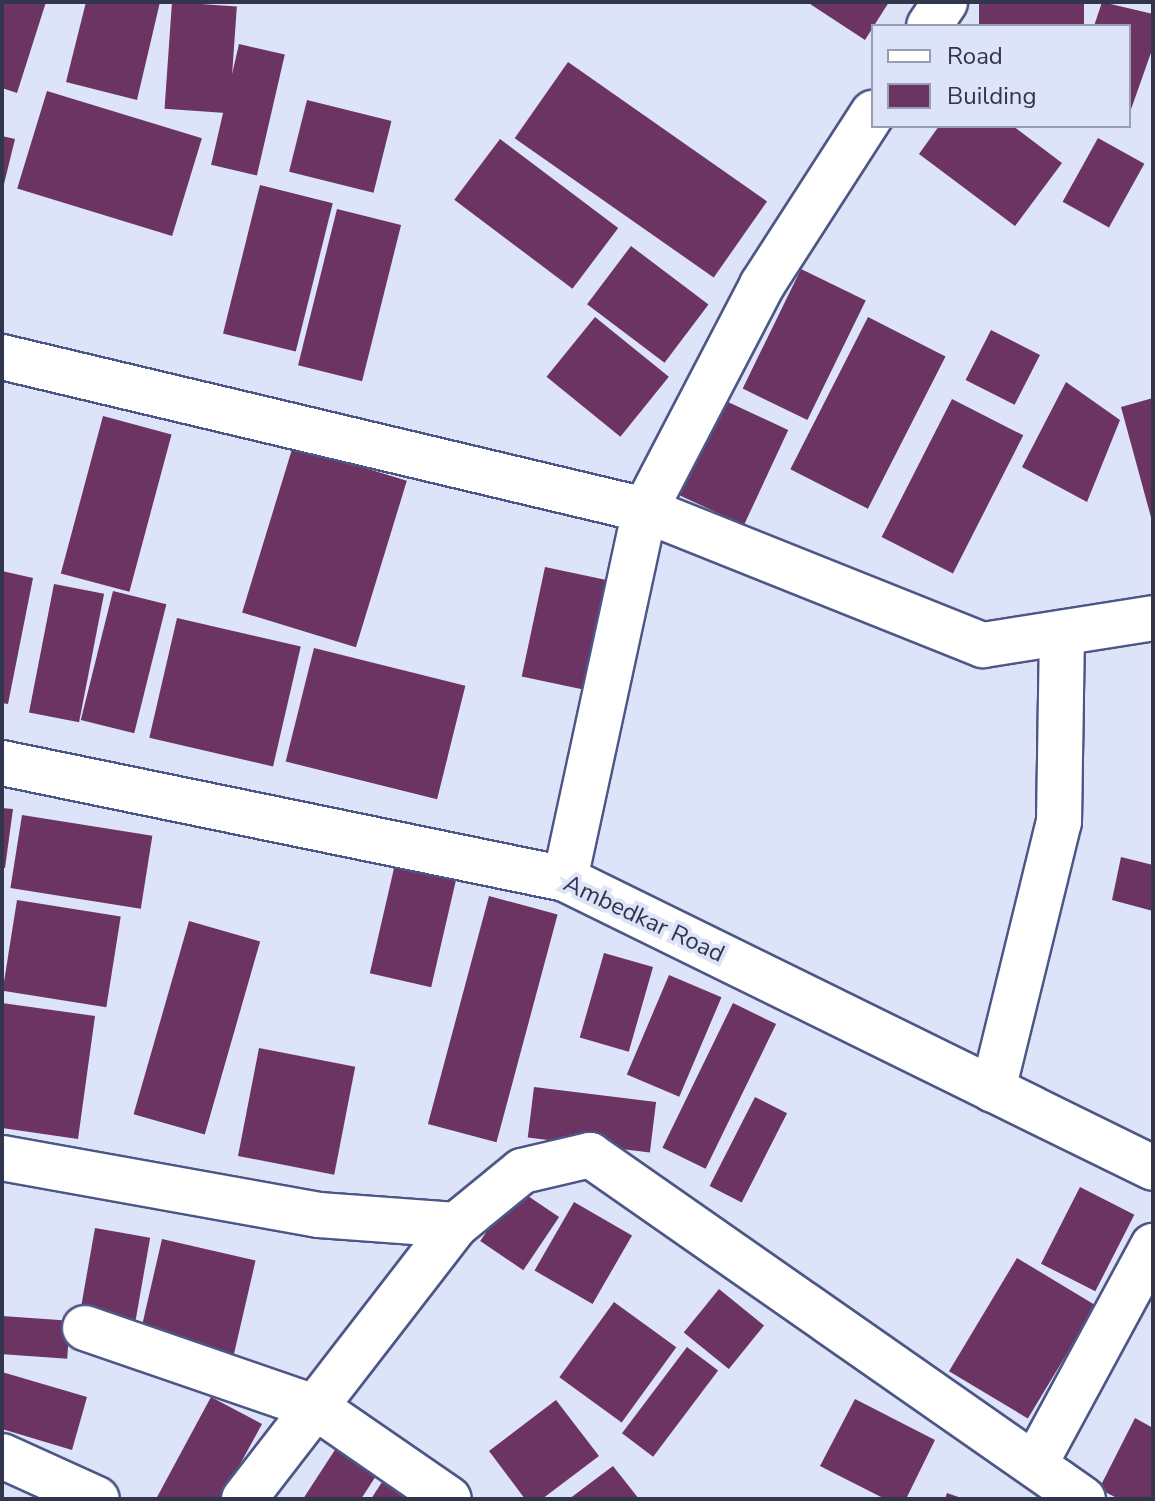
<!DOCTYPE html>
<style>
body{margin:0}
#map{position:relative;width:1155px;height:1501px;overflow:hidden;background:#dde3f9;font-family:"Nunito Sans",sans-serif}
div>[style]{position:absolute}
.building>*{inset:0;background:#6c3462;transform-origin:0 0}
.roads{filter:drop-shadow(2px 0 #4d5787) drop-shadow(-2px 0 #4d5787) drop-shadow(0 2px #4d5787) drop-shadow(0 -2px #4d5787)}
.minor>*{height:44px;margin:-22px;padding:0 22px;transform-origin:22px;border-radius:22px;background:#fff}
span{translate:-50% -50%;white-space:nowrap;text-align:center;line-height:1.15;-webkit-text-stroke:8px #dde3f9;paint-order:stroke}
.street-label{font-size:24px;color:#31364c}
.frame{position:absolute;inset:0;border:4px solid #31364c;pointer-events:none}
.legend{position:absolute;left:871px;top:24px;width:260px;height:104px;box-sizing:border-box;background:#dde3f9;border:2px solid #989eb4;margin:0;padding:10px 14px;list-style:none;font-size:24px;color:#31364c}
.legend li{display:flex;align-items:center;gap:16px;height:40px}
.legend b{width:40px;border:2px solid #989eb4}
</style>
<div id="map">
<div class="building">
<i style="clip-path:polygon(2px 2px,46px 2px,17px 93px,2px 88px)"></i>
<i style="clip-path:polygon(86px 2px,160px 2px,137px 100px,66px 82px)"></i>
<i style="left:172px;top:2px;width:65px;height:107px;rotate:4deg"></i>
<i style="clip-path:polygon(807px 2px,889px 2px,865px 40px)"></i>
<i style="left:979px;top:2px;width:105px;height:25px"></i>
<i style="clip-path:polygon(1102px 2px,1153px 14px,1153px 47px,1129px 115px,1129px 26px,1094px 26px)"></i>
<i style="left:239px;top:44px;width:47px;height:124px;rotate:13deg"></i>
<i style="left:568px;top:62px;width:243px;height:93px;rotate:35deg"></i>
<i style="left:47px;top:91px;width:162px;height:102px;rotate:17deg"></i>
<i style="left:307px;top:100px;width:87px;height:74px;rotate:14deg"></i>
<i style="clip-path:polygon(939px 126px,1013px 126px,1062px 163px,1015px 226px,919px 154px)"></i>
<i style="clip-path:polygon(2px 136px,15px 139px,3px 188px,2px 187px)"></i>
<i style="left:1098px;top:138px;width:53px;height:73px;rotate:29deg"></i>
<i style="left:500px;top:139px;width:148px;height:76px;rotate:37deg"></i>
<i style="left:260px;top:185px;width:75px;height:153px;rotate:14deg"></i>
<i style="left:337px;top:209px;width:66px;height:161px;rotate:14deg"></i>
<i style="left:631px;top:246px;width:97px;height:73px;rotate:37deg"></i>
<i style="left:801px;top:269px;width:72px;height:133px;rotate:26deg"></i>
<i style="left:595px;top:317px;width:95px;height:77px;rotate:39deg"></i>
<i style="left:868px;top:317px;width:87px;height:171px;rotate:27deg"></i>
<i style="left:991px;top:330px;width:55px;height:56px;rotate:27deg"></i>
<i style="clip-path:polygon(1066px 382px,1120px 420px,1087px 502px,1022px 467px)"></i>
<i style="left:713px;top:395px;width:83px;height:105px;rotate:25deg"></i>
<i style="clip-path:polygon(1153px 398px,1153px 521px,1152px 521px,1121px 407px)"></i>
<i style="left:952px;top:399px;width:80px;height:155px;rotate:27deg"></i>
<i style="left:103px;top:416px;width:71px;height:163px;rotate:15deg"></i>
<i style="left:293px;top:446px;width:119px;height:174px;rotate:17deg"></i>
<i style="left:545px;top:567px;width:64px;height:112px;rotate:12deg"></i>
<i style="clip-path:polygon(2px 571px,33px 578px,8px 704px,2px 703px)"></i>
<i style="left:54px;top:584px;width:51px;height:131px;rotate:11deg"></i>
<i style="left:113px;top:591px;width:55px;height:133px;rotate:14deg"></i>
<i style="left:177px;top:618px;width:127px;height:123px;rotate:13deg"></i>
<i style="left:314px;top:648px;width:156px;height:117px;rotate:14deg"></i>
<i style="clip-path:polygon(2px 808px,13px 809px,5px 868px,2px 868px)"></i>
<i style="left:22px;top:815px;width:132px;height:74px;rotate:9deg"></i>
<i style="clip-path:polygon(1121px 857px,1153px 865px,1153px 911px,1112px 900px)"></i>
<i style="left:395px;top:864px;width:63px;height:112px;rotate:13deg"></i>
<i style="left:489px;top:896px;width:71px;height:236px;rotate:15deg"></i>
<i style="left:17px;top:900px;width:105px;height:92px;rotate:9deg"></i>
<i style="left:189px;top:921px;width:74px;height:201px;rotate:16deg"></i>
<i style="left:604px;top:953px;width:51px;height:88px;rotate:16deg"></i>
<i style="left:669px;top:975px;width:57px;height:108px;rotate:23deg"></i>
<i style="clip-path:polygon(2px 1003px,95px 1016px,78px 1139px,2px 1128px)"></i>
<i style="left:733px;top:1003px;width:48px;height:161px;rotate:26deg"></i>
<i style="left:259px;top:1048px;width:98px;height:110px;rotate:11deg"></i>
<i style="left:534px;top:1087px;width:123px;height:51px;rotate:7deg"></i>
<i style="left:755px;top:1097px;width:36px;height:100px;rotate:27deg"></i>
<i style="left:1080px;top:1187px;width:61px;height:86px;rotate:27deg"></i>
<i style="left:516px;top:1188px;width:52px;height:64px;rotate:34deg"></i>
<i style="left:574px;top:1202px;width:67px;height:79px;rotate:30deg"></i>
<i style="left:95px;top:1228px;width:56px;height:98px;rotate:10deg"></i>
<i style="left:162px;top:1239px;width:96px;height:100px;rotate:13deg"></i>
<i style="left:1017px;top:1258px;width:92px;height:132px;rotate:31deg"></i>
<i style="left:719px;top:1289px;width:58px;height:56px;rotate:39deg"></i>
<i style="left:614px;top:1302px;width:77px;height:93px;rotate:36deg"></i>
<i style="left:2px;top:1316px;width:68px;height:38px;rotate:4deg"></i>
<i style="left:687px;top:1347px;width:39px;height:108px;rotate:37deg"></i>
<i style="clip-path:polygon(2px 1372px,87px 1397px,72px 1450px,2px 1429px)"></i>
<i style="clip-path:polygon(211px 1397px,262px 1424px,221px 1499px,156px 1499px)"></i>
<i style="clip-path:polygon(855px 1399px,935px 1440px,906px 1499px,885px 1499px,820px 1466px)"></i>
<i style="clip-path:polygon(556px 1400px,599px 1456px,542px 1499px,525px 1499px,489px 1451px)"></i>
<i style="clip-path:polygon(1135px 1418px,1153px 1428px,1153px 1499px,1119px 1499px,1099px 1489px)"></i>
<i style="clip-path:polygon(344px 1436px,385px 1462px,361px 1499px,303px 1499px)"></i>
<i style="clip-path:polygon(393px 1465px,430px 1499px,371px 1499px)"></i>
<i style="clip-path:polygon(613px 1466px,639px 1499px,569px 1499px)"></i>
<i style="clip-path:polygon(947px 1493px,964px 1499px,945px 1499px)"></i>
</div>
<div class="roads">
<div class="minor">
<i style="left:929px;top:26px;width:29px;rotate:-56deg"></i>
<i style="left:2px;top:357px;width:661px;rotate:13.38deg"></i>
<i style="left:645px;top:510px;width:364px;rotate:21.8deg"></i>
<i style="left:983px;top:645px;width:172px;rotate:-9deg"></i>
<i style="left:2px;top:763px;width:575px;rotate:11.64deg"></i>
<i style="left:565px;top:879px;width:655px;rotate:26.17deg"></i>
<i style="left:565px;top:879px;width:378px;rotate:-77.8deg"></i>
<i style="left:645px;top:510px;width:254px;rotate:-62.5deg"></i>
<i style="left:762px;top:285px;width:205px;rotate:-57.2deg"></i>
<i style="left:993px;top:1090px;width:276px;rotate:-76.2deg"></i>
<i style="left:1059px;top:822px;width:189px;rotate:-89.1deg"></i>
<i style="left:2px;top:1158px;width:322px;rotate:10.2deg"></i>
<i style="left:319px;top:1215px;width:137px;rotate:4.2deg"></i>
<i style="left:456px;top:1225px;width:85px;rotate:-39.3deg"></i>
<i style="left:522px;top:1171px;width:70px;rotate:-13.2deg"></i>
<i style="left:590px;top:1155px;width:601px;rotate:34.91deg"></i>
<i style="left:85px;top:1328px;width:245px;rotate:19deg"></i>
<i style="left:317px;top:1408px;width:160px;rotate:34.6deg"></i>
<i style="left:2px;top:1456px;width:104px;rotate:24.4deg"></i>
<i style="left:1035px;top:1464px;width:248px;rotate:-61.6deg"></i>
<i style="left:244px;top:1499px;width:346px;rotate:-52.3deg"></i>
</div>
</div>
<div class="street-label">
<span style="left:644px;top:919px;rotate:25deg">Ambedkar Road</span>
</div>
<div class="frame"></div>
<ul class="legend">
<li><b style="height:10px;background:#fff"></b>Road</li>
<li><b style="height:22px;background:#6c3462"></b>Building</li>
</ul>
</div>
